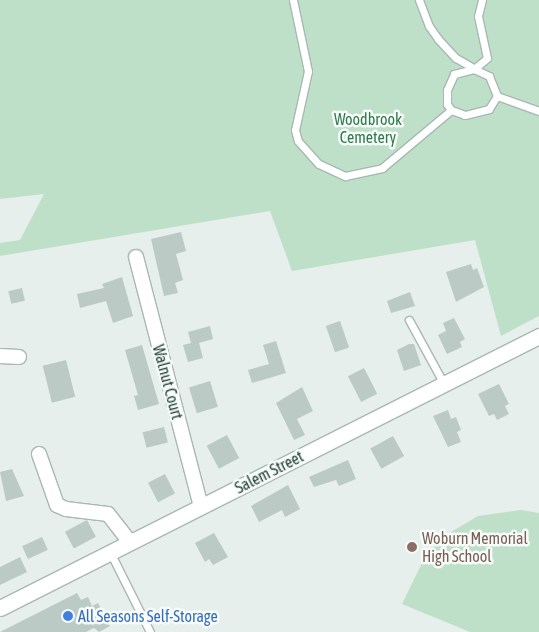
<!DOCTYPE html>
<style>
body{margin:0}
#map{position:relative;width:539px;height:632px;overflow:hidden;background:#e6efeb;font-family:"Asap Condensed",sans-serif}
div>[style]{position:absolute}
.green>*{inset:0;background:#bfe0c8}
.building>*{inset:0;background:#bbcac4;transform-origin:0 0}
.roads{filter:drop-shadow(1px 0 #a8b8b2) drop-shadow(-1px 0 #a8b8b2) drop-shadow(0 1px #a8b8b2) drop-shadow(0 -1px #a8b8b2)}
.lane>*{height:7px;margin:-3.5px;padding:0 3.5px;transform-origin:3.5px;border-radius:3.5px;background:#fff}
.street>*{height:14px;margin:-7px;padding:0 7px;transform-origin:7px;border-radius:7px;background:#fff}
.secondary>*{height:15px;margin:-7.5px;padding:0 7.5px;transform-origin:7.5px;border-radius:7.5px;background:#fff}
.dots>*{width:14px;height:14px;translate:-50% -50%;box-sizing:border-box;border:2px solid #f7fbf9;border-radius:50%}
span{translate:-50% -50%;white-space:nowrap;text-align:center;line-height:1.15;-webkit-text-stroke:5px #f7fbf9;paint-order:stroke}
.park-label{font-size:16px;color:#2d7a4b}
.street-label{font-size:16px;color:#24423a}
.education-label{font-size:16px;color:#785e54}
.left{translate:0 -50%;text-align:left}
.shop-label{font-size:16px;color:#366cbe}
</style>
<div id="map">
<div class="green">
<i style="clip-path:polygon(0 0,539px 0,539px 316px,501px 336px,475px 240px,292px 271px,270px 211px,0 256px,0 243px,20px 240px,44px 194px,0 199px)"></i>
<i style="clip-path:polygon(521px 510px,539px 513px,539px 632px,470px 632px,402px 604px,423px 561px,441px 538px,478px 516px)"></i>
</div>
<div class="building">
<i style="clip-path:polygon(181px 232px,186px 251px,176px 254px,183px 280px,175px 283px,178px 293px,164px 296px,151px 239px)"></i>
<i style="clip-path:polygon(471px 264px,473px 270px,477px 268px,484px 287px,456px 302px,446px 272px)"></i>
<i style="clip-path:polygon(122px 277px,133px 316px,113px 323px,106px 301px,80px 308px,77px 294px,104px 288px,102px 284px)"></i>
<i style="left:22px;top:288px;width:13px;height:14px;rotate:77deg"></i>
<i style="clip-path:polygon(410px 292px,415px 306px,391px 313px,387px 301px)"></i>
<i style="clip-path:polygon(454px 318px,465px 339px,460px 342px,462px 347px,447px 354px,438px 335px,446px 331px,443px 323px)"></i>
<i style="left:340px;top:321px;width:28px;height:15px;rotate:71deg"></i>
<i style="clip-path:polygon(210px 326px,213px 339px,199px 343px,203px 358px,188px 362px,183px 345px,191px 343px,188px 332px)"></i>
<i style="clip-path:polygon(276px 341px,286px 373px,252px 383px,248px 370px,269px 364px,263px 345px)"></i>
<i style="clip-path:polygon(409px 344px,414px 344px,421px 365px,404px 371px,397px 350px)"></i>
<i style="clip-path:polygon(142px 345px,159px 404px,138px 410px,134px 396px,138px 395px,125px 350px)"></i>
<i style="left:66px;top:360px;width:38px;height:24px;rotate:76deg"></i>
<i style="left:364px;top:368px;width:29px;height:18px;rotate:63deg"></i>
<i style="left:210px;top:381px;width:27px;height:22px;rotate:73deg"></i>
<i style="clip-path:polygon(499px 384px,509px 404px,505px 406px,509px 414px,497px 420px,494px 414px,489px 416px,478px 394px)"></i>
<i style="clip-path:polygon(302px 387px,313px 411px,297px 419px,305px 435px,294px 440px,276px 403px)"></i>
<i style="clip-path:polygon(448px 410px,451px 419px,456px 417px,461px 430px,457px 432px,461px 442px,448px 447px,433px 416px)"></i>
<i style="left:164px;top:427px;width:16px;height:22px;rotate:76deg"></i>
<i style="left:227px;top:435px;width:26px;height:23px;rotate:62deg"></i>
<i style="left:393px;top:436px;width:23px;height:26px;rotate:61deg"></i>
<i style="clip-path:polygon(348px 460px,356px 479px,339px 486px,336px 480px,314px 487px,309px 477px)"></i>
<i style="clip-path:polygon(12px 469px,24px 496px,6px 501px,0 472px)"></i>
<i style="left:165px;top:474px;width:22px;height:19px;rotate:63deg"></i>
<i style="clip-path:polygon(288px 485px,300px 509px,285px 517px,282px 510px,259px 522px,251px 506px)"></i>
<i style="left:87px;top:520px;width:19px;height:25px;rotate:62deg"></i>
<i style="clip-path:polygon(214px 533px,228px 557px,213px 565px,209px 559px,205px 562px,195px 543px)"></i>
<i style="left:42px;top:537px;width:14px;height:22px;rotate:65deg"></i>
<i style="clip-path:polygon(20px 557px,27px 572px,0 585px,0 567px)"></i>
<i style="clip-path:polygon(77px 593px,81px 600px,88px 597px,92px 606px,98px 603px,110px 626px,99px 632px,94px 628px,86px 632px,0 632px)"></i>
</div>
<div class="roads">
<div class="lane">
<i style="left:293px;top:0;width:73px;rotate:78.1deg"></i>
<i style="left:308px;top:71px;width:60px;rotate:102.4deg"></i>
<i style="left:295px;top:130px;width:11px;rotate:75deg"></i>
<i style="left:298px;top:141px;width:31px;rotate:48deg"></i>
<i style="left:319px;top:164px;width:29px;rotate:25deg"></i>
<i style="left:345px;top:176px;width:38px;rotate:-12deg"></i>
<i style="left:382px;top:168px;width:90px;rotate:-40deg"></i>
<i style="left:419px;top:0;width:28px;rotate:69deg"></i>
<i style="left:429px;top:26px;width:16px;rotate:55deg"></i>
<i style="left:438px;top:39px;width:26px;rotate:47deg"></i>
<i style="left:456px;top:58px;width:20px;rotate:30deg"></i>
<i style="left:474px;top:69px;width:17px;rotate:-40deg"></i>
<i style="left:487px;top:58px;width:43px;rotate:-102.1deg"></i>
<i style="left:478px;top:16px;width:16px;rotate:-76deg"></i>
<i style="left:497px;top:96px;width:15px;rotate:122deg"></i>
<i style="left:489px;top:109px;width:25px;rotate:166deg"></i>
<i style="left:465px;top:115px;width:15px;rotate:-160deg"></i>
<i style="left:451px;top:110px;width:7px;rotate:-124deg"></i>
<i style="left:447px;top:104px;width:14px;rotate:-90deg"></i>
<i style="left:447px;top:90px;width:17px;rotate:-66deg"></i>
<i style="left:454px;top:74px;width:21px;rotate:-14deg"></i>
<i style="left:474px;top:69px;width:17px;rotate:25deg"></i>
<i style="left:489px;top:76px;width:22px;rotate:68deg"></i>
<i style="left:497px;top:96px;width:45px;rotate:19.7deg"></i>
<i style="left:409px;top:320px;width:73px;rotate:61.3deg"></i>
<i style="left:110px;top:552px;width:89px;rotate:63.4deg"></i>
</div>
<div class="street">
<i style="left:136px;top:257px;width:258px;rotate:75.4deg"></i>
<i style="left:0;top:356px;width:19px;rotate:3deg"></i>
<i style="left:39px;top:454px;width:54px;rotate:70.6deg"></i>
<i style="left:57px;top:505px;width:10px;rotate:24deg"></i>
<i style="left:66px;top:509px;width:42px;rotate:6.8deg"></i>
<i style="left:108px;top:514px;width:36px;rotate:52deg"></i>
</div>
<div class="secondary">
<i style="left:0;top:608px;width:604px;rotate:-26.78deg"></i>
</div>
</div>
<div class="dots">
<i style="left:412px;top:547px;background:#8d6e63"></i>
<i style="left:68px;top:616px;background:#3f7fe0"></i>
</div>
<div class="park-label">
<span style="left:368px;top:128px">Woodbrook<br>Cemetery</span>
</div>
<div class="street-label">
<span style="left:168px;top:382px;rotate:75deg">Walnut Court</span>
<span style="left:269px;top:472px;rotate:-27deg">Salem Street</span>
</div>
<div class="education-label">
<span class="left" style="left:422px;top:547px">Woburn Memorial<br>High School</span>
</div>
<div class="shop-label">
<span class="left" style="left:78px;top:616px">All Seasons Self-Storage</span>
</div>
</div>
